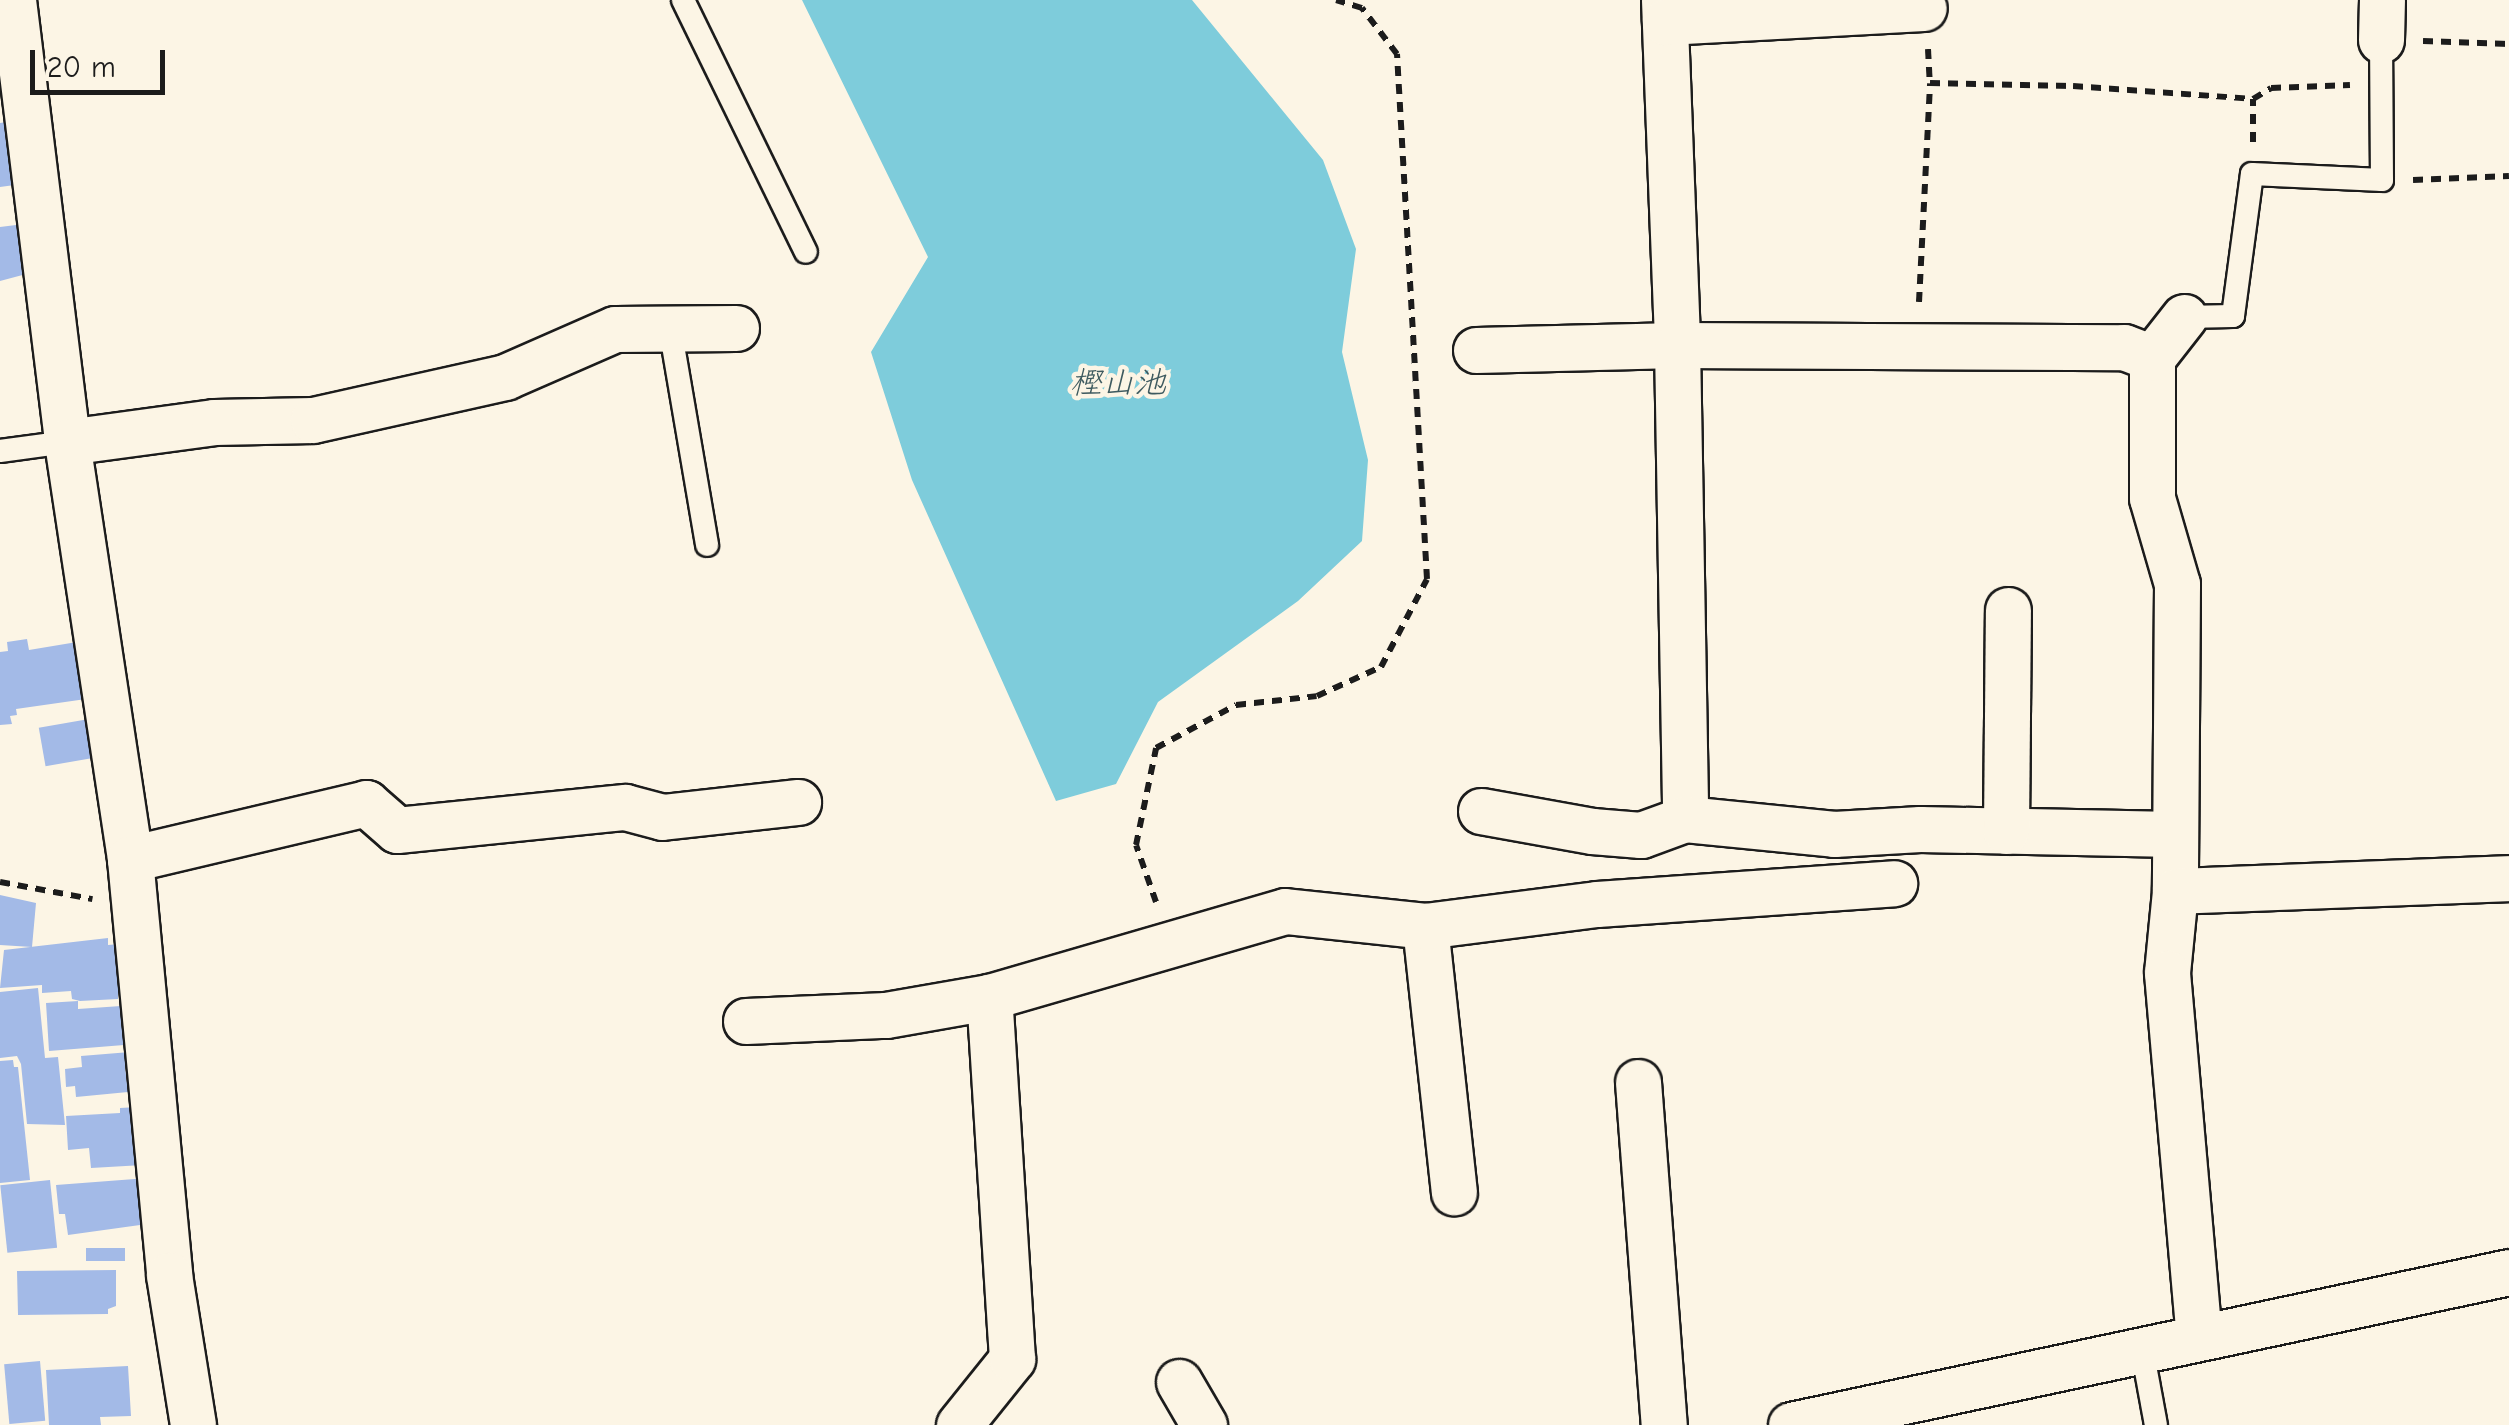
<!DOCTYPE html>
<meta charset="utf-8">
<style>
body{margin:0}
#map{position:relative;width:2509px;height:1425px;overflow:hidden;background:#fcf5e5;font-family:"Comic Neue","Klee One",sans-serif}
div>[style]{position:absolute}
.water>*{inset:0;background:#7eccdb}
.building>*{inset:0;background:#a3bae7;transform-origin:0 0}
.path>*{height:6px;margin-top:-3px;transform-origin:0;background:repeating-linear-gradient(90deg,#1c1c1c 0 10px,transparent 0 18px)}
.roads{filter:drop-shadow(2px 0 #1c1c1c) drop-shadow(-2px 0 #1c1c1c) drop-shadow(0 2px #1c1c1c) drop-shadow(0 -2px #1c1c1c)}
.service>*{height:22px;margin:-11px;padding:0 11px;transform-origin:11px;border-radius:11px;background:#fcf5e5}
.minor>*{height:45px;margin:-22.5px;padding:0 22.5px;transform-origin:22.5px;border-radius:22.5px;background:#fcf5e5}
span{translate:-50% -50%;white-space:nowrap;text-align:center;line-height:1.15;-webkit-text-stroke:9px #fcf5e5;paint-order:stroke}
.water-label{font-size:32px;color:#3e5a5f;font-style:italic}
.scale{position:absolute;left:30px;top:50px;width:135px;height:45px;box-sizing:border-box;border:5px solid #1c1c1c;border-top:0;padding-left:12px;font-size:30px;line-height:35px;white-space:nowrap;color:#1c1c1c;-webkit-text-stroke:8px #fcf5e5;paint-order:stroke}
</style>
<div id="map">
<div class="water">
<i style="clip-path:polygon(802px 0,1192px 0,1323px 160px,1356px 249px,1342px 352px,1368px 460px,1362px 541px,1298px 601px,1158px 702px,1116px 784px,1056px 801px,912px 480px,871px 352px,928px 257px)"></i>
</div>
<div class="building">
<i style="clip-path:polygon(13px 121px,22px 184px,0 187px,0 123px)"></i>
<i style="clip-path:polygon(24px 224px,30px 273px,0 281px,0 227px)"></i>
<i style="clip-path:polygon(27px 639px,29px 650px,77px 642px,86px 699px,16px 709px,17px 715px,10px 716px,12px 724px,0 725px,0 652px,8px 651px,7px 642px)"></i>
<i style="left:89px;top:719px;width:39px;height:51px;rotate:80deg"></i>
<i style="clip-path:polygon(0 895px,36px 903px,32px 947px,0 945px)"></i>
<i style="clip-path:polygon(108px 938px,108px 945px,120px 944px,123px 992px,118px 993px,118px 999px,80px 1001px,72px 999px,71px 991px,42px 993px,42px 985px,0 988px,4px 950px)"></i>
<i style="clip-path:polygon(38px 988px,45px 1058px,58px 1057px,65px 1125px,27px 1124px,21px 1064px,17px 1056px,0 1058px,0 992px)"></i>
<i style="clip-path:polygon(78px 1001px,78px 1009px,121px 1006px,124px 1045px,49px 1051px,46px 1003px)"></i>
<i style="clip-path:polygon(130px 1052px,131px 1065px,125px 1066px,128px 1092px,76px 1097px,75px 1086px,66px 1087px,65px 1069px,82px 1067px,81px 1056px)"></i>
<i style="clip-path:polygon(13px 1060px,14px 1067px,18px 1067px,30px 1180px,0 1183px,0 1061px)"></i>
<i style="clip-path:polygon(138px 1107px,143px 1165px,91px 1168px,89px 1148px,68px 1150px,66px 1116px,120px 1113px,120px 1108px)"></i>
<i style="clip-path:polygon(148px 1178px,140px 1225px,68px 1235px,65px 1214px,59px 1214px,56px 1185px)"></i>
<i style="left:50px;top:1180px;width:68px;height:50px;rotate:84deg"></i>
<i style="left:125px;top:1248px;width:13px;height:39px;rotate:90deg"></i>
<i style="clip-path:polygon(116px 1270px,116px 1306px,108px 1309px,108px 1314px,18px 1315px,17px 1271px)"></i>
<i style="left:40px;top:1361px;width:60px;height:36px;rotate:85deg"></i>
<i style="clip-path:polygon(128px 1366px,131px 1416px,100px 1417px,101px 1425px,49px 1425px,46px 1370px)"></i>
</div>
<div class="path">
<i style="left:2423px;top:41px;width:86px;rotate:2deg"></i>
<i style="left:1928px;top:49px;width:34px;rotate:87deg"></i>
<i style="left:1930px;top:83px;width:143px;rotate:1.2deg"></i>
<i style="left:2073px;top:86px;width:180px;rotate:4.1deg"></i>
<i style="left:2253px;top:99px;width:21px;rotate:-31deg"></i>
<i style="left:2271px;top:88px;width:79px;rotate:-2.2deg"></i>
<i style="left:2253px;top:142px;width:43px;rotate:-90deg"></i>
<i style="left:2413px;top:180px;width:96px;rotate:-2.4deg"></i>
<i style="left:1919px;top:302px;width:219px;rotate:-87.1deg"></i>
<i style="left:0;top:882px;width:94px;rotate:10.5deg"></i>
<i style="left:1156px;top:902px;width:60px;rotate:-109.3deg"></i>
<i style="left:1136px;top:845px;width:99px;rotate:-78.3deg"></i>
<i style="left:1156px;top:748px;width:91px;rotate:-28.3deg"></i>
<i style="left:1236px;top:705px;width:81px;rotate:-6.3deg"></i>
<i style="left:1317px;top:696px;width:70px;rotate:-24.4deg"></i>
<i style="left:1381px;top:667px;width:99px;rotate:-62.4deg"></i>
<i style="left:1427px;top:579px;width:526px;rotate:-93.27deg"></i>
<i style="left:1397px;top:54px;width:58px;rotate:-127.3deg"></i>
<i style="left:1362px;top:8px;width:27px;rotate:-163deg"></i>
</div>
<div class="roads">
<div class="service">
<i style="left:683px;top:0;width:280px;rotate:64deg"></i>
<i style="left:2184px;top:317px;width:49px;rotate:-1.2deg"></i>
<i style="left:2233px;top:316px;width:143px;rotate:-82.4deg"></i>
<i style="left:2252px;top:174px;width:130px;rotate:2.6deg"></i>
<i style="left:2382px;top:180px;width:140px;rotate:-90.4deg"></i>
<i style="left:670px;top:328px;width:220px;rotate:80.3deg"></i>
<i style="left:0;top:451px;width:68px;rotate:-7.7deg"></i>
<i style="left:2142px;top:1349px;width:77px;rotate:79.6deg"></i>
</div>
<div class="minor">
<i style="left:13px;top:0;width:445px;rotate:83deg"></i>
<i style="left:67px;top:442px;width:422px;rotate:81.4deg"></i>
<i style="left:130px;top:859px;width:418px;rotate:84.6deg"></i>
<i style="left:169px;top:1275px;width:152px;rotate:80.9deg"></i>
<i style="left:1664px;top:0;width:345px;rotate:87.8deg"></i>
<i style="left:1677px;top:345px;width:474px;rotate:89deg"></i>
<i style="left:1665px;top:22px;width:259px;rotate:-3.1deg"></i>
<i style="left:2381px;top:40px;width:40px;rotate:-88.6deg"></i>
<i style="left:2184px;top:317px;width:52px;rotate:128deg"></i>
<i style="left:2152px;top:358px;width:140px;rotate:90deg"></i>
<i style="left:2152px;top:498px;width:90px;rotate:73.8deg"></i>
<i style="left:2177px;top:584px;width:307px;rotate:90.4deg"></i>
<i style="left:2175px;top:891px;width:82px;rotate:95.6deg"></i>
<i style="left:2167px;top:973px;width:364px;rotate:85deg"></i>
<i style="left:1476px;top:350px;width:201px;rotate:-1.4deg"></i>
<i style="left:1677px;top:345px;width:447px;rotate:0.3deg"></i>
<i style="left:2124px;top:347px;width:30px;rotate:21deg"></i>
<i style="left:67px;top:442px;width:148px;rotate:-7.7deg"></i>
<i style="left:214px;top:422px;width:99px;rotate:-1.2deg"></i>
<i style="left:313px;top:420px;width:197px;rotate:-12.6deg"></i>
<i style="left:505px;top:377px;width:120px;rotate:-23.6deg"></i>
<i style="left:615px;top:329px;width:121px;rotate:-0.5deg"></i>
<i style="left:1481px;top:811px;width:113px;rotate:10.2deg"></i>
<i style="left:1592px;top:831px;width:49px;rotate:4.7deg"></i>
<i style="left:1641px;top:835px;width:47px;rotate:-20deg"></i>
<i style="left:1685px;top:819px;width:150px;rotate:5.7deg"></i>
<i style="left:1834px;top:834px;width:86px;rotate:-3.3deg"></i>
<i style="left:1920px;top:829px;width:255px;rotate:1.1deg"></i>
<i style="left:2006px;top:831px;width:221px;rotate:-89.5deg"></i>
<i style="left:130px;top:859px;width:243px;rotate:-13.3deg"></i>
<i style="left:366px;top:803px;width:41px;rotate:41.1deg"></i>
<i style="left:397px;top:830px;width:229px;rotate:-5.8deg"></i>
<i style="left:625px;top:807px;width:38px;rotate:15deg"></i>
<i style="left:662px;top:817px;width:137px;rotate:-6.3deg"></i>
<i style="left:2175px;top:891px;width:334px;rotate:-2.2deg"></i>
<i style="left:1425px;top:926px;width:268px;rotate:83.8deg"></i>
<i style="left:746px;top:1021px;width:140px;rotate:-2.5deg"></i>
<i style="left:886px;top:1015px;width:105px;rotate:-9.9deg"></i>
<i style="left:1638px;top:1082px;width:344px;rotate:85.7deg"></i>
<i style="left:1179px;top:1382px;width:50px;rotate:59.8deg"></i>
<i style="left:959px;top:1425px;width:85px;rotate:-51.2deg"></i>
<i style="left:1012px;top:1359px;width:363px;rotate:-93.6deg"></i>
<i style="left:989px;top:997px;width:308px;rotate:-16.2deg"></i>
<i style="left:1285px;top:911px;width:141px;rotate:6.1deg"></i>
<i style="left:1425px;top:926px;width:173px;rotate:-7.3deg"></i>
<i style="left:1597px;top:904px;width:298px;rotate:-4deg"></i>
<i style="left:1791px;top:1425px;width:734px;rotate:-12.03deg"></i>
</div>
</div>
<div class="water-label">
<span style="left:1118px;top:383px">樫山池</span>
</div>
<div class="scale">20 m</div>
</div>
